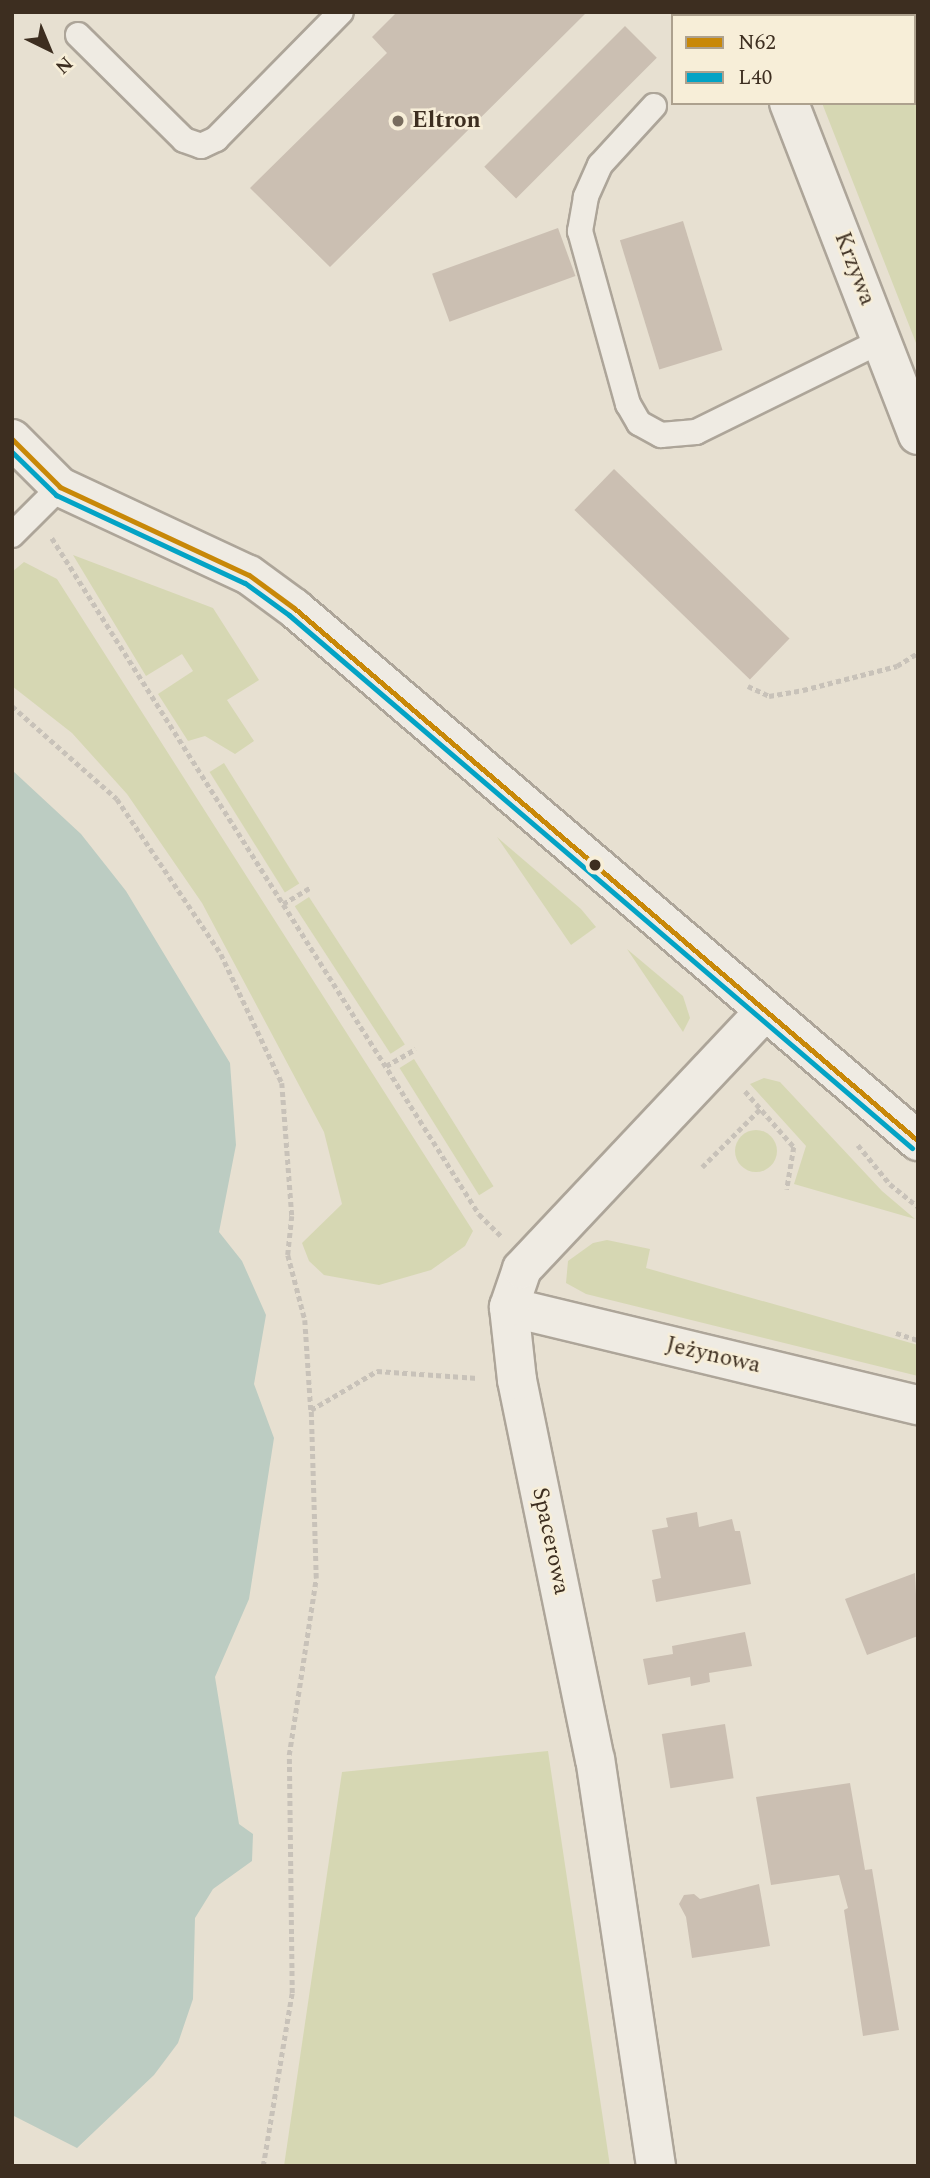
<!DOCTYPE html>
<meta charset="utf-8">
<style>
body{margin:0}
#map{position:relative;width:930px;height:2178px;overflow:hidden;background:#e7e0d1;font-family:Spectral,serif}
div>[style]{position:absolute}
.green>*{inset:0;background:#d6d7b3;transform-origin:0 0}
.round{border-radius:50%}
.water>*{inset:0;background:#bcccc2}
.building>*{inset:0;background:#cbbfb2;transform-origin:0 0}
.path>*{height:4.5px;margin-top:-2.25px;transform-origin:0;background:repeating-linear-gradient(90deg,#c8c2b9 0 5px,transparent 0 8.5px)}
.roads{filter:drop-shadow(2px 0 #ada599) drop-shadow(-2px 0 #ada599) drop-shadow(0 2px #ada599) drop-shadow(0 -2px #ada599)}
.lane>*{height:24px;margin:-12px;padding:0 12px;transform-origin:12px;border-radius:12px;background:#efebe3}
.street>*{height:38px;margin:-19px;padding:0 19px;transform-origin:19px;border-radius:19px;background:#efebe3}
.secondary>*{height:38px;margin:-19px;padding:0 19px;transform-origin:19px;border-radius:19px;background:#efebe3}
.bus-1>*{height:5px;margin:-2.5px;padding:0 2.5px;transform-origin:2.5px;border-radius:2.5px;background:#c88808}
.bus-2>*{height:5px;margin:-2.5px;padding:0 2.5px;transform-origin:2.5px;border-radius:2.5px;background:#03a3c5}
.dots>*{width:19px;height:19px;translate:-50% -50%;box-sizing:border-box;border:4px solid #f7eed8;border-radius:50%}
span{translate:-50% -50%;white-space:nowrap;text-align:center;line-height:1.15;-webkit-text-stroke:5px #f7eed8;paint-order:stroke}
.poi-label{font-size:23px;color:#3d2e20;font-weight:700}
.left{translate:0 -50%;text-align:left}
.street-label{font-size:23px;color:#3d2e20}
.frame{position:absolute;inset:0;border:14px solid #3d2e20;pointer-events:none}
.legend{position:absolute;left:671px;top:14px;width:245px;height:91px;box-sizing:border-box;background:#f7eed8;border:2px solid #ada18e;margin:0;padding:9px 12px;list-style:none;font-size:21px;color:#3d2e20}
.legend li{display:flex;align-items:center;gap:14px;height:35px}
.legend b{width:35px;border:2px solid #ada18e}
.north{position:absolute;left:14px;top:14px;width:70px;height:70px;-webkit-text-stroke:5px #f7eed8;paint-order:stroke;rotate:137deg;font-size:19px;font-weight:700;line-height:28px;text-align:center;color:#3d2e20}
.north::after{content:'';display:block;margin:auto;width:24px;height:32px;background:#3d2e20;clip-path:polygon(50% 0,100% 100%,50% 72%,0 100%)}
</style>
<div id="map">
<div class="green">
<i style="clip-path:polygon(789px 12px,918px 12px,918px 348px,822px 103px,914px 103px,914px 16px)"></i>
<i style="clip-path:polygon(73px 555px,213px 608px,259px 680px,227px 700px,254px 741px,235px 754px,205px 736px,188px 741px,158px 694px,193px 671px,182px 654px,146px 676px)"></i>
<i style="clip-path:polygon(24px 562px,57px 579px,473px 1231px,465px 1246px,431px 1270px,379px 1285px,324px 1275px,309px 1261px,302px 1243px,342px 1204px,324px 1132px,202px 903px,127px 794px,72px 733px,12px 686px,12px 572px)"></i>
<i style="left:224px;top:763px;width:142px;height:17px;rotate:58deg"></i>
<i style="clip-path:polygon(497px 837px,581px 909px,596px 927px,571px 945px)"></i>
<i style="left:309px;top:897px;width:176px;height:17px;rotate:57deg"></i>
<i style="clip-path:polygon(627px 949px,683px 996px,690px 1018px,683px 1032px)"></i>
<i style="left:414px;top:1059px;width:150px;height:17px;rotate:58deg"></i>
<i style="clip-path:polygon(764px 1078px,780px 1082px,882px 1191px,915px 1219px,794px 1184px,806px 1146px,750px 1084px)"></i>
<i class="round" style="left:735px;top:1130px;width:42px;height:42px"></i>
<i style="clip-path:polygon(607px 1240px,650px 1249px,646px 1268px,918px 1345px,918px 1376px,586px 1294px,566px 1283px,568px 1261px,593px 1243px)"></i>
<i style="clip-path:polygon(548px 1751px,610px 2166px,284px 2166px,342px 1772px)"></i>
</div>
<div class="water">
<i style="clip-path:polygon(12px 770px,81px 834px,126px 891px,230px 1063px,236px 1145px,219px 1232px,242px 1261px,266px 1315px,254px 1384px,274px 1438px,249px 1599px,215px 1677px,239px 1824px,253px 1834px,252px 1861px,213px 1889px,195px 1918px,193px 1999px,178px 2043px,154px 2075px,77px 2148px,12px 2115px)"></i>
</div>
<div class="building">
<i style="clip-path:polygon(397px 12px,587px 12px,330px 267px,250px 188px,387px 53px,372px 37px)"></i>
<i style="left:625px;top:26px;width:45px;height:199px;rotate:45deg"></i>
<i style="left:683px;top:221px;width:135px;height:66px;rotate:73deg"></i>
<i style="left:558px;top:228px;width:51px;height:134px;rotate:70deg"></i>
<i style="left:614px;top:469px;width:244px;height:57px;rotate:44deg"></i>
<i style="clip-path:polygon(697px 1512px,699px 1527px,732px 1519px,735px 1531px,740px 1531px,751px 1584px,656px 1602px,652px 1580px,661px 1578px,652px 1530px,668px 1527px,666px 1518px)"></i>
<i style="clip-path:polygon(915px 1573px,918px 1636px,867px 1655px,845px 1599px)"></i>
<i style="clip-path:polygon(745px 1632px,752px 1666px,709px 1673px,710px 1682px,691px 1686px,690px 1677px,648px 1685px,643px 1659px,673px 1654px,672px 1646px)"></i>
<i style="left:725px;top:1724px;width:55px;height:64px;rotate:81deg"></i>
<i style="clip-path:polygon(850px 1783px,865px 1870px,872px 1869px,899px 2030px,863px 2036px,844px 1910px,848px 1908px,839px 1875px,771px 1885px,756px 1797px)"></i>
<i style="clip-path:polygon(759px 1884px,770px 1946px,692px 1958px,686px 1917px,679px 1904px,684px 1895px,694px 1894px,700px 1899px)"></i>
</div>
<div class="path">
<i style="left:52px;top:538px;width:800px;rotate:57.72deg"></i>
<i style="left:479px;top:1214px;width:31px;rotate:45deg"></i>
<i style="left:748px;top:686px;width:23px;rotate:25deg"></i>
<i style="left:769px;top:696px;width:35px;rotate:-10deg"></i>
<i style="left:803px;top:690px;width:97px;rotate:-14.3deg"></i>
<i style="left:897px;top:666px;width:25px;rotate:-32deg"></i>
<i style="left:12px;top:706px;width:140px;rotate:41.5deg"></i>
<i style="left:117px;top:799px;width:187px;rotate:56.1deg"></i>
<i style="left:221px;top:954px;width:143px;rotate:64.7deg"></i>
<i style="left:282px;top:1083px;width:133px;rotate:85.7deg"></i>
<i style="left:292px;top:1216px;width:39px;rotate:96deg"></i>
<i style="left:288px;top:1255px;width:67px;rotate:75.3deg"></i>
<i style="left:305px;top:1320px;width:90px;rotate:86.2deg"></i>
<i style="left:283px;top:904px;width:33px;rotate:-31deg"></i>
<i style="left:386px;top:1066px;width:34px;rotate:-30deg"></i>
<i style="left:745px;top:1091px;width:74px;rotate:48.8deg"></i>
<i style="left:794px;top:1147px;width:43px;rotate:99.5deg"></i>
<i style="left:858px;top:1145px;width:50px;rotate:50.6deg"></i>
<i style="left:890px;top:1184px;width:36px;rotate:39deg"></i>
<i style="left:702px;top:1167px;width:83px;rotate:-45deg"></i>
<i style="left:896px;top:1333px;width:23px;rotate:18deg"></i>
<i style="left:263px;top:2166px;width:175px;rotate:-80.5deg"></i>
<i style="left:292px;top:1993px;width:238px;rotate:-90.7deg"></i>
<i style="left:289px;top:1755px;width:179px;rotate:-81.3deg"></i>
<i style="left:316px;top:1578px;width:168px;rotate:-91.7deg"></i>
<i style="left:311px;top:1410px;width:77px;rotate:-30.6deg"></i>
<i style="left:377px;top:1371px;width:101px;rotate:4deg"></i>
</div>
<div class="roads">
<div class="lane">
<i style="left:78px;top:35px;width:149px;rotate:44.7deg"></i>
<i style="left:184px;top:140px;width:18px;rotate:19deg"></i>
<i style="left:201px;top:146px;width:17px;rotate:-25deg"></i>
<i style="left:216px;top:139px;width:178px;rotate:-45.5deg"></i>
<i style="left:654px;top:106px;width:80px;rotate:132.5deg"></i>
<i style="left:600px;top:165px;width:35px;rotate:114deg"></i>
<i style="left:586px;top:197px;width:35px;rotate:100deg"></i>
<i style="left:580px;top:231px;width:180px;rotate:74.5deg"></i>
<i style="left:628px;top:404px;width:22px;rotate:60deg"></i>
<i style="left:639px;top:423px;width:25px;rotate:29deg"></i>
<i style="left:661px;top:435px;width:35px;rotate:-5deg"></i>
<i style="left:696px;top:432px;width:206px;rotate:-26.2deg"></i>
<i style="left:12px;top:535px;width:68px;rotate:-45deg"></i>
</div>
<div class="street">
<i style="left:754px;top:12px;width:4px;rotate:63deg"></i>
<i style="left:789px;top:103px;width:356px;rotate:68.8deg"></i>
<i style="left:509px;top:1307px;width:421px;rotate:13.5deg"></i>
<i style="left:656px;top:2166px;width:411px;rotate:-98.5deg"></i>
<i style="left:595px;top:1760px;width:388px;rotate:-101.6deg"></i>
<i style="left:517px;top:1380px;width:73px;rotate:-96.3deg"></i>
<i style="left:509px;top:1307px;width:40px;rotate:-71.1deg"></i>
<i style="left:522px;top:1269px;width:354px;rotate:-46.7deg"></i>
</div>
<div class="secondary">
<i style="left:12px;top:439px;width:68px;rotate:45deg"></i>
<i style="left:60px;top:487px;width:208px;rotate:25deg"></i>
<i style="left:249px;top:575px;width:56px;rotate:36.3deg"></i>
<i style="left:294px;top:608px;width:821px;rotate:40.5deg"></i>
</div>
</div>
<div class="bus-1">
<i style="left:12px;top:439px;width:68px;rotate:45deg"></i>
<i style="left:60px;top:487px;width:208px;rotate:25deg"></i>
<i style="left:249px;top:575px;width:56px;rotate:36.3deg"></i>
<i style="left:294px;top:608px;width:821px;rotate:40.5deg"></i>
</div>
<div class="bus-2">
<i style="left:12px;top:452px;width:62px;rotate:44.3deg"></i>
<i style="left:56px;top:495px;width:208px;rotate:25deg"></i>
<i style="left:245px;top:583px;width:54px;rotate:36deg"></i>
<i style="left:289px;top:615px;width:820px;rotate:40.55deg"></i>
</div>
<div class="dots">
<i style="left:398px;top:121px;background:#786c5e"></i>
<i style="left:595px;top:865px;background:#3d2e20"></i>
</div>
<div class="poi-label">
<span class="left" style="left:412px;top:121px">Eltron</span>
</div>
<div class="street-label">
<span style="left:854px;top:269px;rotate:69deg">Krzywa</span>
<span style="left:713px;top:1356px;rotate:13deg">Jeżynowa</span>
<span style="left:550px;top:1541px;rotate:78deg">Spacerowa</span>
</div>
<div class="frame"></div>
<ul class="legend">
<li><b style="height:9px;background:#c88808"></b>N62</li>
<li><b style="height:9px;background:#03a3c5"></b>L40</li>
</ul>
<div class="north">N</div>
</div>
